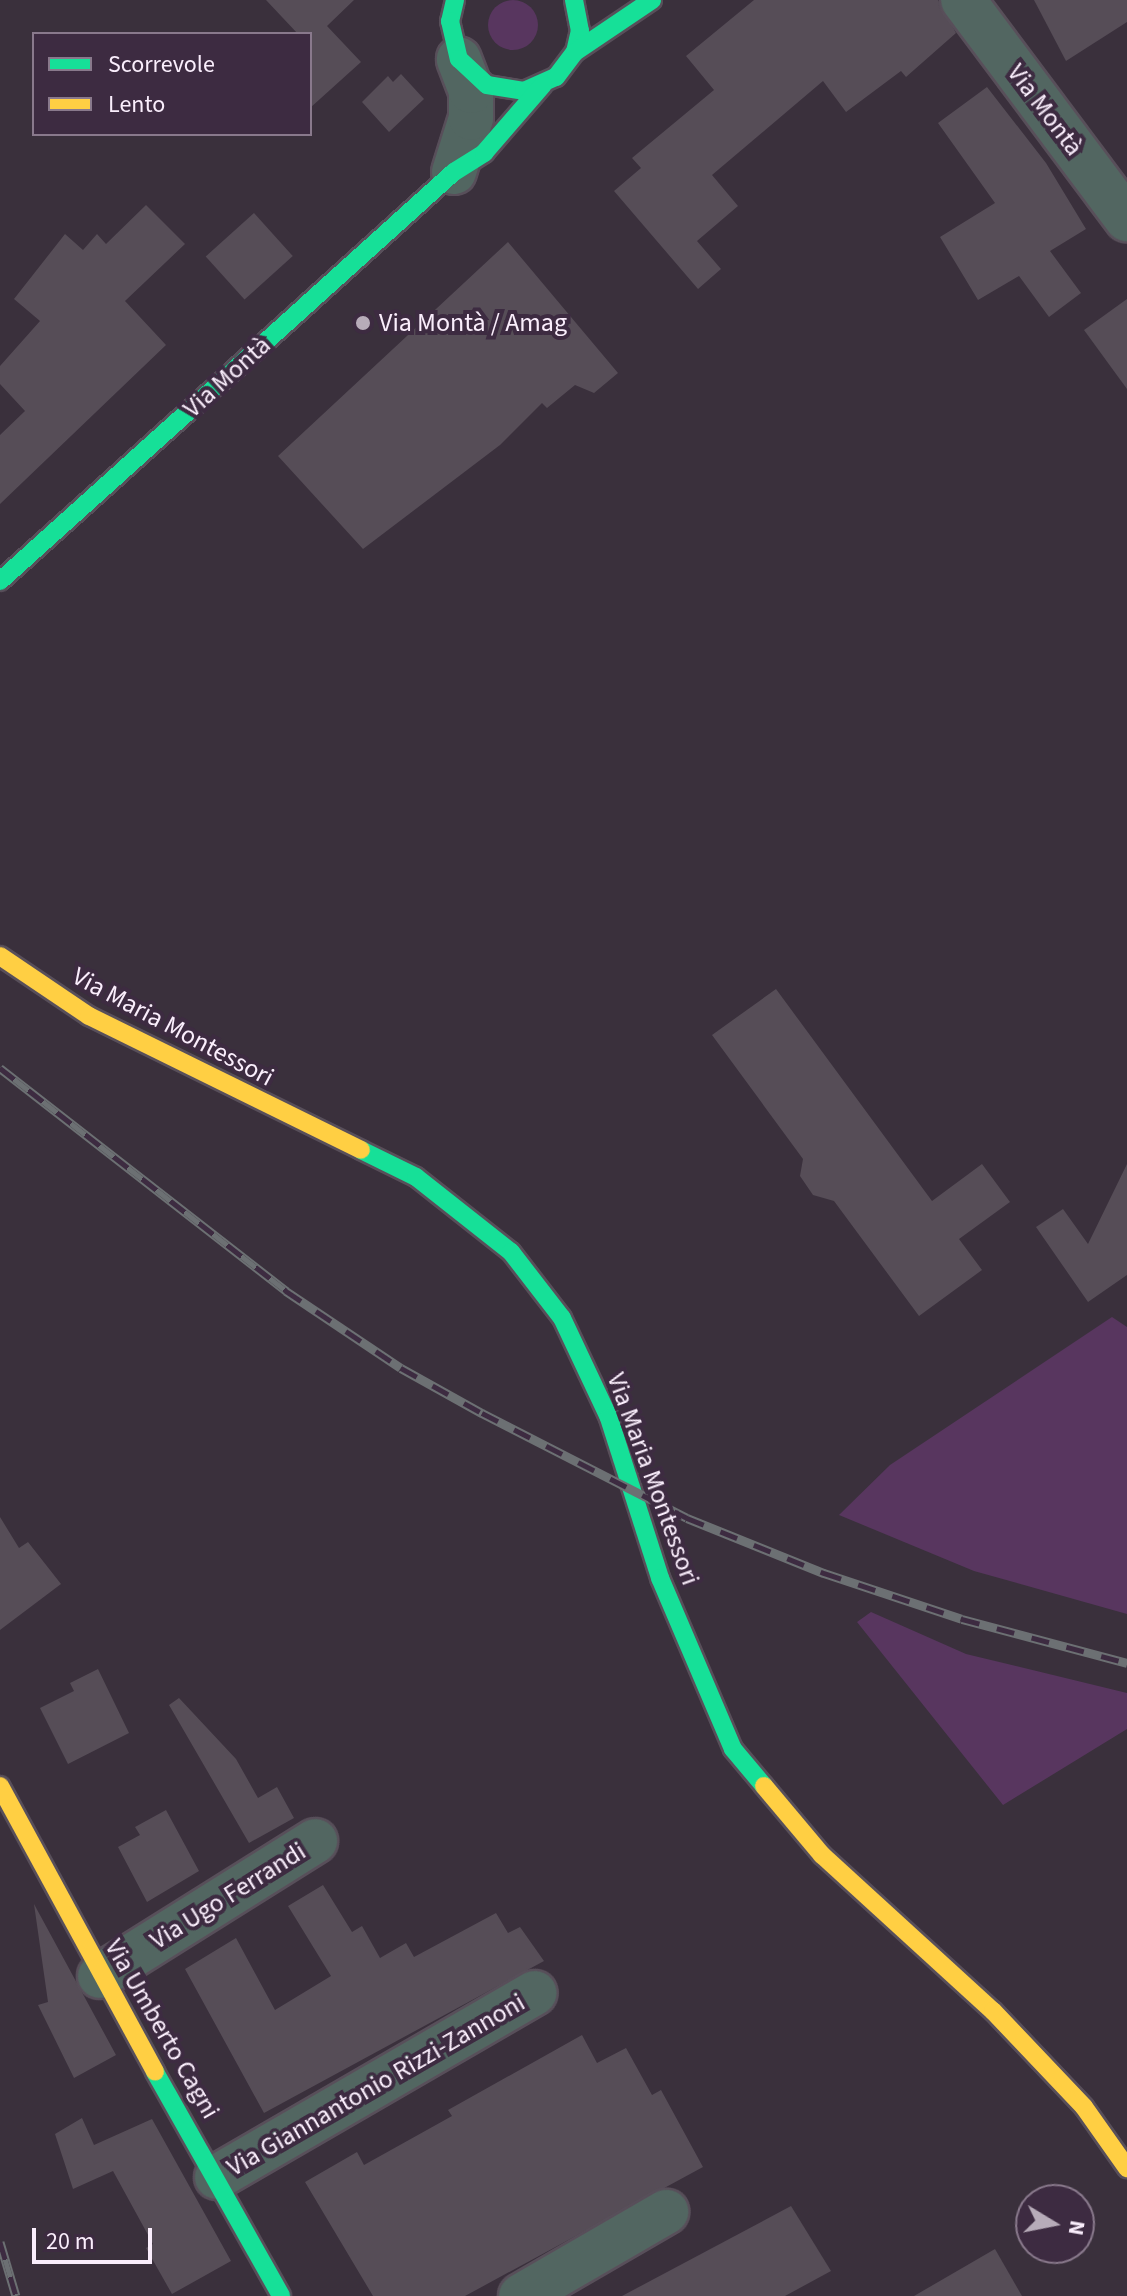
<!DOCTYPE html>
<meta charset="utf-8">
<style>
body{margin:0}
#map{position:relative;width:1127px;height:2296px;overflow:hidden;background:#3a303c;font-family:"Source Sans 3",sans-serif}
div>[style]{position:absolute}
.green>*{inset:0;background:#58365f}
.round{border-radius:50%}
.building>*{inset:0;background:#564d57;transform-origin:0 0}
.roads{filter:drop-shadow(2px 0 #584f5a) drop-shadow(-2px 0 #584f5a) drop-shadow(0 2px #584f5a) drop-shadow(0 -2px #584f5a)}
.street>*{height:44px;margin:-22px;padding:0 22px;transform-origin:22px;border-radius:22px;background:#526661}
.fast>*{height:18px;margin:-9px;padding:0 9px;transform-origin:9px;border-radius:9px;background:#16e098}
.slow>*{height:18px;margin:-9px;padding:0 9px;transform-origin:9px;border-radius:9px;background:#ffcf43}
.rail>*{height:9px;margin-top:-4.5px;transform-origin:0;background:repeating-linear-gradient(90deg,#3d2b41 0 18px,#6c7073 0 36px);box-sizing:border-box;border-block:2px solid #6c7073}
.dots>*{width:22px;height:22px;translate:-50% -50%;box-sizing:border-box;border:4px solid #3d2b41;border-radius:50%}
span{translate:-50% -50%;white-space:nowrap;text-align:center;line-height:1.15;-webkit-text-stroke:8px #3d2b41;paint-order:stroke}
.street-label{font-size:26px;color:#faeefc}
.poi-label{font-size:26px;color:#faeefc}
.left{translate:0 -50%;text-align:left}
.legend{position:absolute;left:32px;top:32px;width:280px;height:104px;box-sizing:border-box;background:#3d2b41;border:2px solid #89798c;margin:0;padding:10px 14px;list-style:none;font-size:24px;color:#faeefc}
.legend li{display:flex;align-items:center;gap:16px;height:40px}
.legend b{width:40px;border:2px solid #89798c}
.north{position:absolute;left:1015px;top:2184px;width:80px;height:80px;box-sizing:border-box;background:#3d2b41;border:2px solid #89798c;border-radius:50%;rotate:100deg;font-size:22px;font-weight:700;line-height:32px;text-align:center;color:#faeefc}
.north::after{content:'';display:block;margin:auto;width:28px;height:36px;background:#b7acb9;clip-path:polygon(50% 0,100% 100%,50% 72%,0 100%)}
.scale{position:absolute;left:32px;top:2228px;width:120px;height:36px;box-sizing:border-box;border:4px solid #faeefc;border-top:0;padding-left:10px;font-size:24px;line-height:28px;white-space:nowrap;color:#faeefc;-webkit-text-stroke:6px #3d2b41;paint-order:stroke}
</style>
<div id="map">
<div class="green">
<i class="round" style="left:488px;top:0;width:50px;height:50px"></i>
<i style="clip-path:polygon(1112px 1317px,1127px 1327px,1127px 1614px,974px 1571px,839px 1515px,890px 1465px)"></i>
<i style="clip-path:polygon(871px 1612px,966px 1654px,1127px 1693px,1127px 1729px,1003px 1805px,857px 1622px)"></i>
</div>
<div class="building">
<i style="clip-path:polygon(266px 0,354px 0,327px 26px,361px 62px,310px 108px,310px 34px,298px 34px)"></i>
<i style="clip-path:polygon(754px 0,938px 0,956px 33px,906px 77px,901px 71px,846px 112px,823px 81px,712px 175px,738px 206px,697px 241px,721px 269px,698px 289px,614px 191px,641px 168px,632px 158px,714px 90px,686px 56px)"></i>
<i style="clip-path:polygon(1034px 0,1127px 0,1127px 22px,1066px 61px)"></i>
<i style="clip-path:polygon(401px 74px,424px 99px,389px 132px,362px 102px,388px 76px,393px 82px)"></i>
<i style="clip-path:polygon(987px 87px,1046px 163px,1086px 229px,1050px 251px,1081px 293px,1049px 317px,1019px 276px,978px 300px,940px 237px,995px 203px,938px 123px)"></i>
<i style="clip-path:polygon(146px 205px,185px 244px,125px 301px,166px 345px,0 504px,0 435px,25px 411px,0 384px,0 366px,40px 321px,14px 299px,65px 234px,83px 250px,97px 234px,106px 244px)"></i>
<i style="left:254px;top:213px;width:58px;height:65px;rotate:48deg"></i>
<i style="clip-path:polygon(508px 242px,618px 373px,594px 393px,575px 385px,547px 408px,542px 403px,500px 445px,363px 549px,278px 456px)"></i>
<i style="clip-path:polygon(1127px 299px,1127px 389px,1084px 330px)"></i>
<i style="clip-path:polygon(776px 989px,932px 1201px,982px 1164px,1010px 1202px,959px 1239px,982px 1270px,919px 1316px,834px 1201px,813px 1195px,800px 1176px,803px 1159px,712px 1035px)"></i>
<i style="clip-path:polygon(1127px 1164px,1127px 1275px,1088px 1302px,1036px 1227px,1063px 1209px,1088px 1244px)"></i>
<i style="clip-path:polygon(0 1517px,19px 1548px,28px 1542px,61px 1584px,0 1630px)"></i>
<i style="clip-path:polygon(98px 1669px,129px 1733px,68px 1764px,40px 1708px,74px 1691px,70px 1683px)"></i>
<i style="clip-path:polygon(179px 1698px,236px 1759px,258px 1798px,277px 1787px,294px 1818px,249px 1843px,169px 1705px)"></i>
<i style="clip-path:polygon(166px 1810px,199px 1871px,147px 1902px,118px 1847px,140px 1835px,135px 1827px)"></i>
<i style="clip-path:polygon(323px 1885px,352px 1932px,362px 1926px,380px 1958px,406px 1943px,414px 1957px,496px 1913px,508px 1933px,520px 1927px,544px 1961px,264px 2113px,185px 1969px,236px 1938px,275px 2010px,331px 1976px,288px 1906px)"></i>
<i style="clip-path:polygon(34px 1904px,116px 2055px,74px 2078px,38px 2005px,48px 2002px)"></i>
<i style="clip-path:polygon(582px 2035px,597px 2063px,626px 2048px,652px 2095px,661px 2090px,703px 2167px,465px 2296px,373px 2296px,305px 2182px,357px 2152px,364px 2165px,452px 2116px,448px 2110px)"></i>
<i style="clip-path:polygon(82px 2118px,94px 2145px,152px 2119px,231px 2261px,172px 2294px,146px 2248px,153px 2244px,113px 2171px,73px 2189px,55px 2134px)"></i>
<i style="clip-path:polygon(791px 2206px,831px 2271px,785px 2296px,622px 2296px)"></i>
<i style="clip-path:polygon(995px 2249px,1022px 2296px,914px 2296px)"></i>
</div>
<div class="roads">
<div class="street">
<i style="left:963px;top:0;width:274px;rotate:53.2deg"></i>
<i style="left:454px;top:172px;width:57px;rotate:-72.5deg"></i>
<i style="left:471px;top:118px;width:27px;rotate:-90deg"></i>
<i style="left:471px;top:91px;width:34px;rotate:-111deg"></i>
<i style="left:100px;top:1976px;width:254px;rotate:-32.1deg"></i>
<i style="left:217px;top:2177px;width:367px;rotate:-30.1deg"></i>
<i style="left:521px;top:2296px;width:168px;rotate:-30.1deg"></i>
</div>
<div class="fast">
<i style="left:455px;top:0;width:22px;rotate:103deg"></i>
<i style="left:450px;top:21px;width:39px;rotate:77deg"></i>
<i style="left:459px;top:59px;width:38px;rotate:43deg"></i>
<i style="left:487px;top:85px;width:37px;rotate:9deg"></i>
<i style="left:524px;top:91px;width:35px;rotate:-24deg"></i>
<i style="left:556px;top:77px;width:31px;rotate:-53deg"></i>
<i style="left:575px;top:52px;width:22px;rotate:-77deg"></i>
<i style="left:580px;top:31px;width:32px;rotate:-101deg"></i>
<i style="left:575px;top:52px;width:93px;rotate:-34deg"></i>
<i style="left:0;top:581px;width:611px;rotate:-42.02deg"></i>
<i style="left:454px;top:172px;width:36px;rotate:-32deg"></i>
<i style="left:484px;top:153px;width:90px;rotate:-49.1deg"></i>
<i style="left:361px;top:1150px;width:61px;rotate:26.1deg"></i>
<i style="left:416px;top:1177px;width:121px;rotate:38.3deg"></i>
<i style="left:511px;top:1252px;width:83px;rotate:52.3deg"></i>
<i style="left:562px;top:1318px;width:110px;rotate:64.8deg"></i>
<i style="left:609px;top:1418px;width:168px;rotate:72.3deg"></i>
<i style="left:660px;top:1578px;width:186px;rotate:66.9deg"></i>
<i style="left:733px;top:1749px;width:48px;rotate:50deg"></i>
<i style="left:155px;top:2072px;width:257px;rotate:60.6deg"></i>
</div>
<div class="slow">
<i style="left:0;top:956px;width:107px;rotate:34deg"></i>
<i style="left:89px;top:1016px;width:303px;rotate:26.2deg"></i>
<i style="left:0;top:1786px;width:325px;rotate:61.5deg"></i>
<i style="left:764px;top:1786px;width:90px;rotate:50deg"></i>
<i style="left:822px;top:1855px;width:231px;rotate:42.4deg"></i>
<i style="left:993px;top:2011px;width:132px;rotate:46.5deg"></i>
<i style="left:1084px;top:2107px;width:75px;rotate:54.8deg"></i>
</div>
</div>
<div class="rail">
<i style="left:0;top:1068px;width:363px;rotate:37.9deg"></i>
<i style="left:286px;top:1291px;width:138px;rotate:33.8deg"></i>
<i style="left:401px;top:1368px;width:93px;rotate:29.1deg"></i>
<i style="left:482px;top:1413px;width:230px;rotate:27.1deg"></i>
<i style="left:687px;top:1518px;width:148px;rotate:21.9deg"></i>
<i style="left:824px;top:1573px;width:145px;rotate:18.4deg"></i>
<i style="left:962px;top:1619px;width:171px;rotate:14.9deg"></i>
<i style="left:0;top:2242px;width:56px;rotate:73.5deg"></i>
</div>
<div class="dots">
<i style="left:363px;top:323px;background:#b7acb9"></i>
</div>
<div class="street-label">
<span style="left:1045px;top:110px;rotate:53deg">Via Montà</span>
<span style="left:227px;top:377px;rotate:-42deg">Via Montà</span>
<span style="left:173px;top:1027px;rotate:28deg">Via Maria Montessori</span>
<span style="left:653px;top:1479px;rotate:70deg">Via Maria Montessori</span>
<span style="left:228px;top:1896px;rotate:-32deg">Via Ugo Ferrandi</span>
<span style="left:162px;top:2029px;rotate:60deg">Via Umberto Cagni</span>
<span style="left:376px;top:2085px;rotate:-30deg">Via Giannantonio Rizzi-Zannoni</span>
</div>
<div class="poi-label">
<span class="left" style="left:379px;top:323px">Via Montà / Amag</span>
</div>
<ul class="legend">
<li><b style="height:10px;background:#16e098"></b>Scorrevole</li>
<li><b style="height:10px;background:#ffcf43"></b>Lento</li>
</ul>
<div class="north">N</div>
<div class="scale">20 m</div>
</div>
